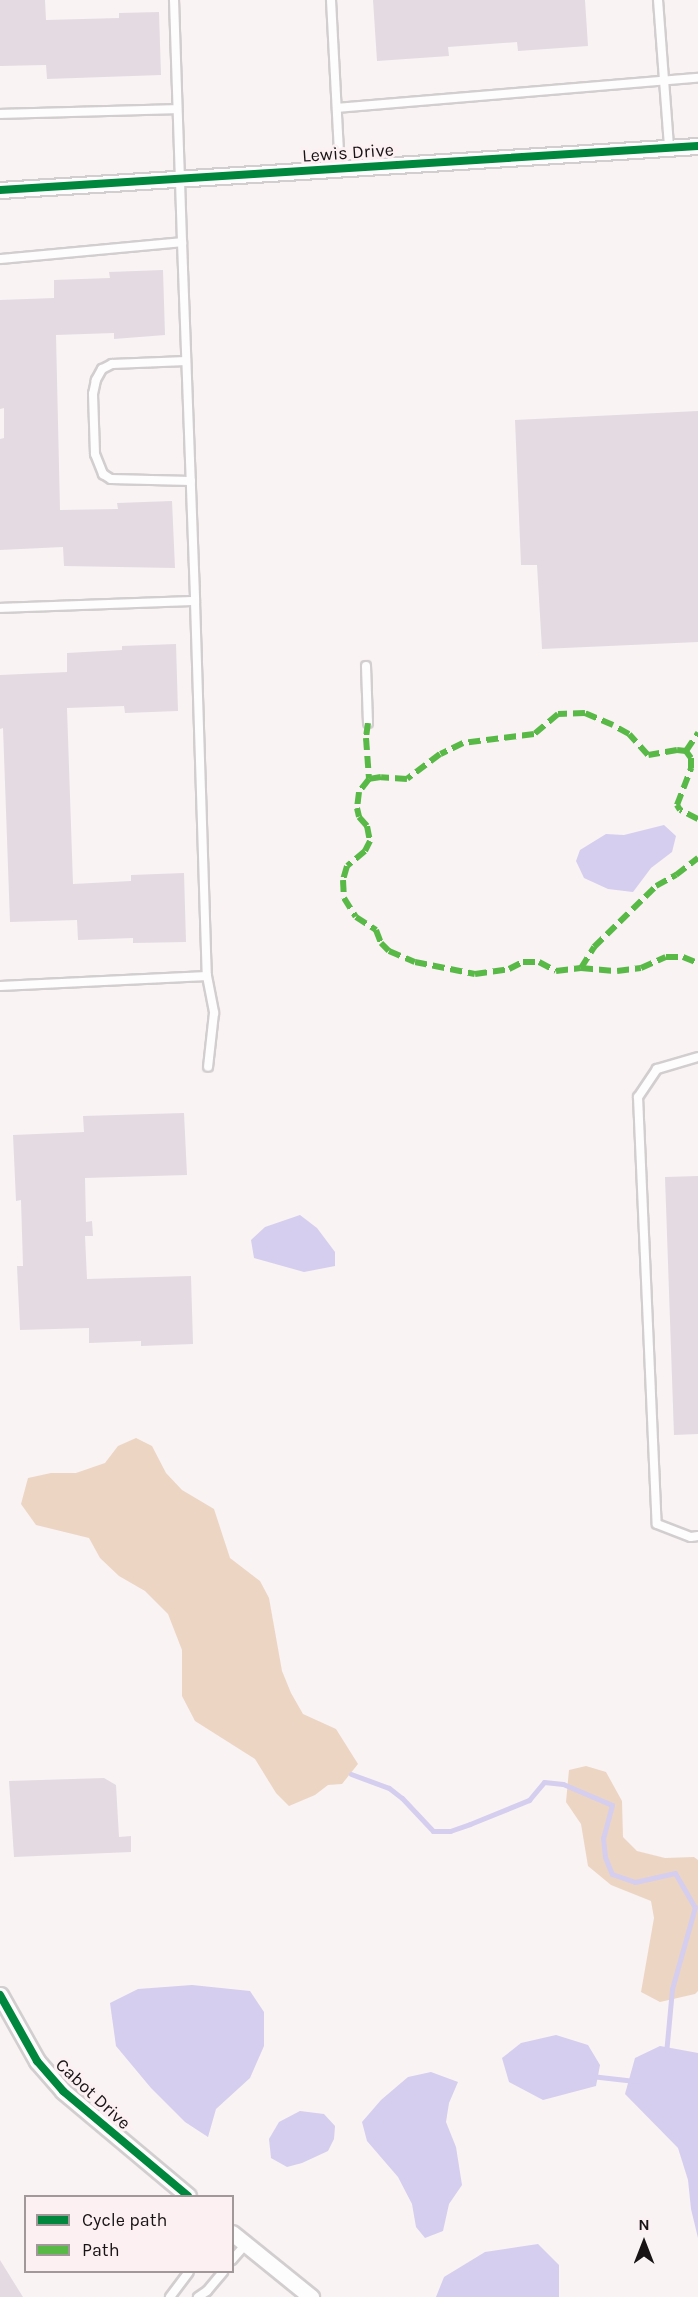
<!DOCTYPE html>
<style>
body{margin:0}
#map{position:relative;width:698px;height:2297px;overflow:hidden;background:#f9f3f4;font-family:Karla,sans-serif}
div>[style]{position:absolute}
.green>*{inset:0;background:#edd5c3}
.water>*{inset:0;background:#d5ceee}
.stream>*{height:5px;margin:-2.5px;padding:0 2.5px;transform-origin:2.5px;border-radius:2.5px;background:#d5ceee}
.building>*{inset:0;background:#e4dae2}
.roads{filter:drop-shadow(2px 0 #d2cecf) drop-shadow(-2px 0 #d2cecf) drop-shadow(0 2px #d2cecf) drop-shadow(0 -2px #d2cecf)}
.service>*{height:8px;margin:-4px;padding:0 4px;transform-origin:4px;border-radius:4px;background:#fefdfd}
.minor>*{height:15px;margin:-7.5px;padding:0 7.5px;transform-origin:7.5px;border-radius:7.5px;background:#fefdfd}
.quiet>*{height:6px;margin-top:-3px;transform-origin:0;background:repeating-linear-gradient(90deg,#58b947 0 12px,transparent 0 18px)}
.cycleway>*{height:8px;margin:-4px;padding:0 4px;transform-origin:4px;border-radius:4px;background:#00873e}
span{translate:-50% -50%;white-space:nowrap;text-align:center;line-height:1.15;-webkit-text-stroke:6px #fcf0f3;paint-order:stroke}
.street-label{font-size:18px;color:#181415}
.legend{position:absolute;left:24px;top:2195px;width:210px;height:78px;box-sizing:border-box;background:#fcf0f3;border:2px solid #a1989a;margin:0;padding:8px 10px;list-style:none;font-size:18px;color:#181415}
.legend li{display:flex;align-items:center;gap:12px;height:30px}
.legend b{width:30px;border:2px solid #a1989a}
.north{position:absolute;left:614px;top:2213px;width:60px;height:60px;-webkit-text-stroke:4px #fcf0f3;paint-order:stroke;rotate:0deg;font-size:16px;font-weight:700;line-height:24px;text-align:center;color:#181415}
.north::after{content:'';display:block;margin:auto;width:21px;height:27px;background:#181415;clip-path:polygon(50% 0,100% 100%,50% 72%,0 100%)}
</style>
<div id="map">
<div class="green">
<i style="clip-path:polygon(136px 1438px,152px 1446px,166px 1473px,182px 1490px,214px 1509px,230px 1558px,260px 1581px,269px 1598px,282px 1671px,291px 1693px,303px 1714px,336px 1729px,358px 1764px,342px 1784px,328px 1785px,315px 1795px,289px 1806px,276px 1793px,255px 1759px,195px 1721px,182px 1696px,182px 1650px,168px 1614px,145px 1591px,119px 1576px,100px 1558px,89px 1538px,36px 1525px,21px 1504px,28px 1478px,51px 1473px,76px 1473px,105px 1463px,118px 1446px)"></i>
<i style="clip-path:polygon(586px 1766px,606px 1772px,622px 1801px,623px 1837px,637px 1851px,665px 1858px,694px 1857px,698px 1860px,698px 1991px,695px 1994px,660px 2002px,641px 1992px,654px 1918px,651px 1901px,611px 1885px,588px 1866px,581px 1824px,566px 1802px,569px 1770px)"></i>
</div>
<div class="water">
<i style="clip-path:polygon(664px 825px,676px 836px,672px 852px,651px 868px,633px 892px,608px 889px,584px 878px,576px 861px,580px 850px,606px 834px,624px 835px)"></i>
<i style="clip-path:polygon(300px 1215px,317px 1228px,335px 1252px,335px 1266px,304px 1272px,254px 1258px,251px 1240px,265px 1227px)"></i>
<i style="clip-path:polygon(192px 1985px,250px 1991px,264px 2012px,264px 2046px,250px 2078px,216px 2109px,208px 2137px,185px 2122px,151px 2088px,116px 2046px,110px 2003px,138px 1989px)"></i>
<i style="clip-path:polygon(556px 2035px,588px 2045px,600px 2065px,596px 2086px,543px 2100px,509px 2082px,502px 2058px,521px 2043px)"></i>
<i style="clip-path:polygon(660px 2046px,698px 2053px,698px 2238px,691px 2209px,688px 2180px,678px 2148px,625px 2094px,635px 2058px)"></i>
<i style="clip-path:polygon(431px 2072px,458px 2082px,449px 2103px,446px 2122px,456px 2147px,462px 2185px,449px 2204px,443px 2231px,425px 2238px,416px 2227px,412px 2204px,398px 2177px,367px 2141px,362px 2122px,381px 2100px,408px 2077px)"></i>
<i style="clip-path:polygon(300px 2111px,324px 2114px,335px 2126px,334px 2139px,328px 2151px,302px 2163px,287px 2167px,271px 2158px,269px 2139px,279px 2122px)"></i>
<i style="clip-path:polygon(538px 2244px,559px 2265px,559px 2297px,436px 2297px,444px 2277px,485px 2252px)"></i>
</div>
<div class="stream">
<i style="left:351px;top:1774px;width:40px;rotate:20.2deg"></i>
<i style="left:389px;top:1788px;width:16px;rotate:38deg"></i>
<i style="left:402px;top:1798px;width:45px;rotate:46.8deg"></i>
<i style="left:433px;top:1831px;width:17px"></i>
<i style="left:450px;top:1831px;width:21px;rotate:-19deg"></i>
<i style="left:470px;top:1824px;width:64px;rotate:-22.1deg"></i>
<i style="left:529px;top:1800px;width:23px;rotate:-50deg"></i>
<i style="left:544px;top:1782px;width:19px;rotate:6deg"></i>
<i style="left:563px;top:1784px;width:53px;rotate:23.2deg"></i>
<i style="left:612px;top:1805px;width:34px;rotate:105deg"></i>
<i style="left:603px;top:1838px;width:19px;rotate:84deg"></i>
<i style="left:605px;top:1857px;width:18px;rotate:68deg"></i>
<i style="left:612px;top:1874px;width:24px;rotate:19deg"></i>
<i style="left:635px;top:1882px;width:41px;rotate:-12.7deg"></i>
<i style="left:675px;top:1873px;width:39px;rotate:60deg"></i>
<i style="left:695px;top:1907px;width:85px;rotate:105.7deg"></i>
<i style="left:672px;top:1989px;width:65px;rotate:95.3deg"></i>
<i style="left:591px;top:2076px;width:44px;rotate:6.5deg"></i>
</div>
<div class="building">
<i style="clip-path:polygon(0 0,45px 0,46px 20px,119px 18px,119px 13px,159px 12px,161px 75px,47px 79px,46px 65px,0 66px)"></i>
<i style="clip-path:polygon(373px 0,585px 0,588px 46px,518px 51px,517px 42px,448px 47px,449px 56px,377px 61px)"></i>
<i style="clip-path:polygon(163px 270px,165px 335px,114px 339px,114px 333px,56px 335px,60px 510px,118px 509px,117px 503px,172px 501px,175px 568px,64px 566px,63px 547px,0 550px,0 439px,4px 438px,4px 408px,0 409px,0 300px,54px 298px,54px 280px,110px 278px,109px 272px)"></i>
<i style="clip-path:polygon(698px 411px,698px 642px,542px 649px,537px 565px,521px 565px,515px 420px)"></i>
<i style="clip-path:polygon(176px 644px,178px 711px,125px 713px,124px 706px,67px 708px,73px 884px,131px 881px,131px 875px,184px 873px,186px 942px,133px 943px,133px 938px,78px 940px,77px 920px,10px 922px,3px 728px,0 729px,0 675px,67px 672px,67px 653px,122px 650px,122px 646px)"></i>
<i style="clip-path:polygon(184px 1113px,187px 1175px,85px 1178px,86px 1222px,92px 1221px,93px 1236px,85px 1236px,87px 1279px,191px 1276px,193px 1344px,141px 1346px,141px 1341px,89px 1343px,89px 1328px,20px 1330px,17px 1266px,23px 1266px,21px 1200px,16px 1201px,13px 1135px,84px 1132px,83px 1116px)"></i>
<i style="clip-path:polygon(698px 1176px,698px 1434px,674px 1435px,665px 1177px)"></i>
<i style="clip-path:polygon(104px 1778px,116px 1785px,119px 1837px,131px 1836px,131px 1852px,14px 1857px,9px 1781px)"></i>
<i style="clip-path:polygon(0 2260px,13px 2281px,23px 2297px,0 2297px)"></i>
</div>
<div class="roads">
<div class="service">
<i style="left:174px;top:0;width:242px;rotate:88.1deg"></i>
<i style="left:331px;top:0;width:169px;rotate:87deg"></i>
<i style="left:658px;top:0;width:148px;rotate:85.7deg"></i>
<i style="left:337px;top:108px;width:362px;rotate:-4.8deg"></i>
<i style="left:0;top:114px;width:177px;rotate:-1.6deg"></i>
<i style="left:0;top:259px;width:183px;rotate:-5.3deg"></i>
<i style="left:182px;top:242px;width:359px;rotate:87.9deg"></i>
<i style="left:186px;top:361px;width:74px;rotate:177.7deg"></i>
<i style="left:112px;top:364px;width:11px;rotate:153deg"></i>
<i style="left:102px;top:369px;width:13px;rotate:119deg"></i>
<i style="left:96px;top:380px;width:14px;rotate:102deg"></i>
<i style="left:93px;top:394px;width:60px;rotate:88.1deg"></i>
<i style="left:95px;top:454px;width:22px;rotate:68deg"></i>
<i style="left:103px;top:474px;width:9px;rotate:32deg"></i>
<i style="left:111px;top:479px;width:80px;rotate:1.4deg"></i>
<i style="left:0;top:608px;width:195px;rotate:-2.1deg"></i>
<i style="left:195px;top:601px;width:375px;rotate:88.2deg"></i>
<i style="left:207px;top:976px;width:207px;rotate:177.2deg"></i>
<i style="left:366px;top:666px;width:57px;rotate:88deg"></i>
<i style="left:207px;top:976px;width:38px;rotate:79deg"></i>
<i style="left:214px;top:1013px;width:54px;rotate:96.3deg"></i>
<i style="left:698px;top:1057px;width:43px;rotate:163.7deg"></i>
<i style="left:657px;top:1069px;width:34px;rotate:124deg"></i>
<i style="left:638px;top:1097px;width:427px;rotate:87.5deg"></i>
<i style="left:657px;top:1524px;width:36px;rotate:21deg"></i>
<i style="left:691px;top:1537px;width:7px;rotate:-8deg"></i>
<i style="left:232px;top:2260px;width:21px;rotate:-49deg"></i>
<i style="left:170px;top:2297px;width:31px;rotate:-53deg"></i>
<i style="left:198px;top:2297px;width:11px;rotate:-34deg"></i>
<i style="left:207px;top:2291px;width:25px;rotate:-50deg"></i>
</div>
<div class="minor">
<i style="left:0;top:190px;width:699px;rotate:-3.61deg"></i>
<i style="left:0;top:1995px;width:76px;rotate:60.7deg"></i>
<i style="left:37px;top:2061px;width:40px;rotate:49deg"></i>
<i style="left:63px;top:2091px;width:163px;rotate:40deg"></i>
<i style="left:232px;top:2233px;width:102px;rotate:39deg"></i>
</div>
</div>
<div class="quiet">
<i style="left:368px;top:723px;width:15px;rotate:98deg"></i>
<i style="left:366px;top:738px;width:41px;rotate:85.8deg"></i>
<i style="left:686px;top:751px;width:22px;rotate:-56deg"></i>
<i style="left:698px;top:819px;width:20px;rotate:-153deg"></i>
<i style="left:680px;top:810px;width:6px;rotate:-121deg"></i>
<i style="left:677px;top:805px;width:40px;rotate:-69deg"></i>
<i style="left:691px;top:768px;width:10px;rotate:-90deg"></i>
<i style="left:691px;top:758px;width:9px;rotate:-126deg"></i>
<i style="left:686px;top:751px;width:9px;rotate:-174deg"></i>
<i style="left:677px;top:750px;width:29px;rotate:170deg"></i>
<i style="left:648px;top:755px;width:28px;rotate:-132deg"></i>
<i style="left:629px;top:734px;width:18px;rotate:-151deg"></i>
<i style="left:613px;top:725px;width:30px;rotate:-157deg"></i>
<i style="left:585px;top:713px;width:27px;rotate:178deg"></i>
<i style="left:558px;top:714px;width:31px;rotate:140deg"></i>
<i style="left:534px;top:734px;width:72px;rotate:172.8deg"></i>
<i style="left:463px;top:743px;width:25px;rotate:154deg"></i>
<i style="left:440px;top:754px;width:41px;rotate:142.9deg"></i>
<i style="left:407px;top:779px;width:26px;rotate:-176deg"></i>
<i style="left:381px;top:777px;width:12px;rotate:171deg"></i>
<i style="left:369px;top:779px;width:16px;rotate:128deg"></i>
<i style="left:359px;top:792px;width:16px;rotate:97deg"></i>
<i style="left:357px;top:808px;width:9px;rotate:77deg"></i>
<i style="left:359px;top:817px;width:12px;rotate:48deg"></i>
<i style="left:367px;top:826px;width:15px;rotate:79deg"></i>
<i style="left:370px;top:841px;width:11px;rotate:117deg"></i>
<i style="left:365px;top:851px;width:23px;rotate:140deg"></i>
<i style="left:347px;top:866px;width:15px;rotate:106deg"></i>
<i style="left:343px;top:880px;width:18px;rotate:87deg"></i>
<i style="left:344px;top:898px;width:22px;rotate:58deg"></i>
<i style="left:356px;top:917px;width:24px;rotate:33deg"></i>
<i style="left:376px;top:930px;width:14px;rotate:69deg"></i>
<i style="left:381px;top:943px;width:11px;rotate:45deg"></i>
<i style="left:389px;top:951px;width:28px;rotate:23deg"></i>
<i style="left:415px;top:962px;width:61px;rotate:11.3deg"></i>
<i style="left:475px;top:974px;width:34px;rotate:-8deg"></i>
<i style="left:509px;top:969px;width:16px;rotate:-27deg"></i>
<i style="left:523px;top:962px;width:16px"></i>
<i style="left:539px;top:962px;width:19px;rotate:28deg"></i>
<i style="left:556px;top:971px;width:25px;rotate:-7deg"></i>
<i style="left:581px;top:968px;width:36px;rotate:5deg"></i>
<i style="left:617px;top:971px;width:24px;rotate:-7deg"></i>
<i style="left:641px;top:968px;width:27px;rotate:-24deg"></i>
<i style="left:666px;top:957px;width:17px"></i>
<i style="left:683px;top:957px;width:16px;rotate:22deg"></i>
<i style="left:581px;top:968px;width:25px;rotate:-58deg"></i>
<i style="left:594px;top:947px;width:87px;rotate:-44.5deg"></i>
<i style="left:656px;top:886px;width:23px;rotate:-29deg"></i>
<i style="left:676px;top:875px;width:28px;rotate:-38deg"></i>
</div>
<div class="cycleway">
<i style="left:0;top:190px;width:699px;rotate:-3.61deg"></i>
<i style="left:0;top:1995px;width:76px;rotate:60.7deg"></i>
<i style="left:37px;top:2061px;width:40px;rotate:49deg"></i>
<i style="left:63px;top:2091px;width:163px;rotate:40deg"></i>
</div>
<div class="street-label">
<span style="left:348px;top:153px;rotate:-4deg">Lewis Drive</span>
<span style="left:93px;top:2094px;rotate:43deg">Cabot Drive</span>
</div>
<ul class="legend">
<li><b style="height:8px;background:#00873e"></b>Cycle path</li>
<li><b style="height:8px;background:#58b947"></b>Path</li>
</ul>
<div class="north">N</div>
</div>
